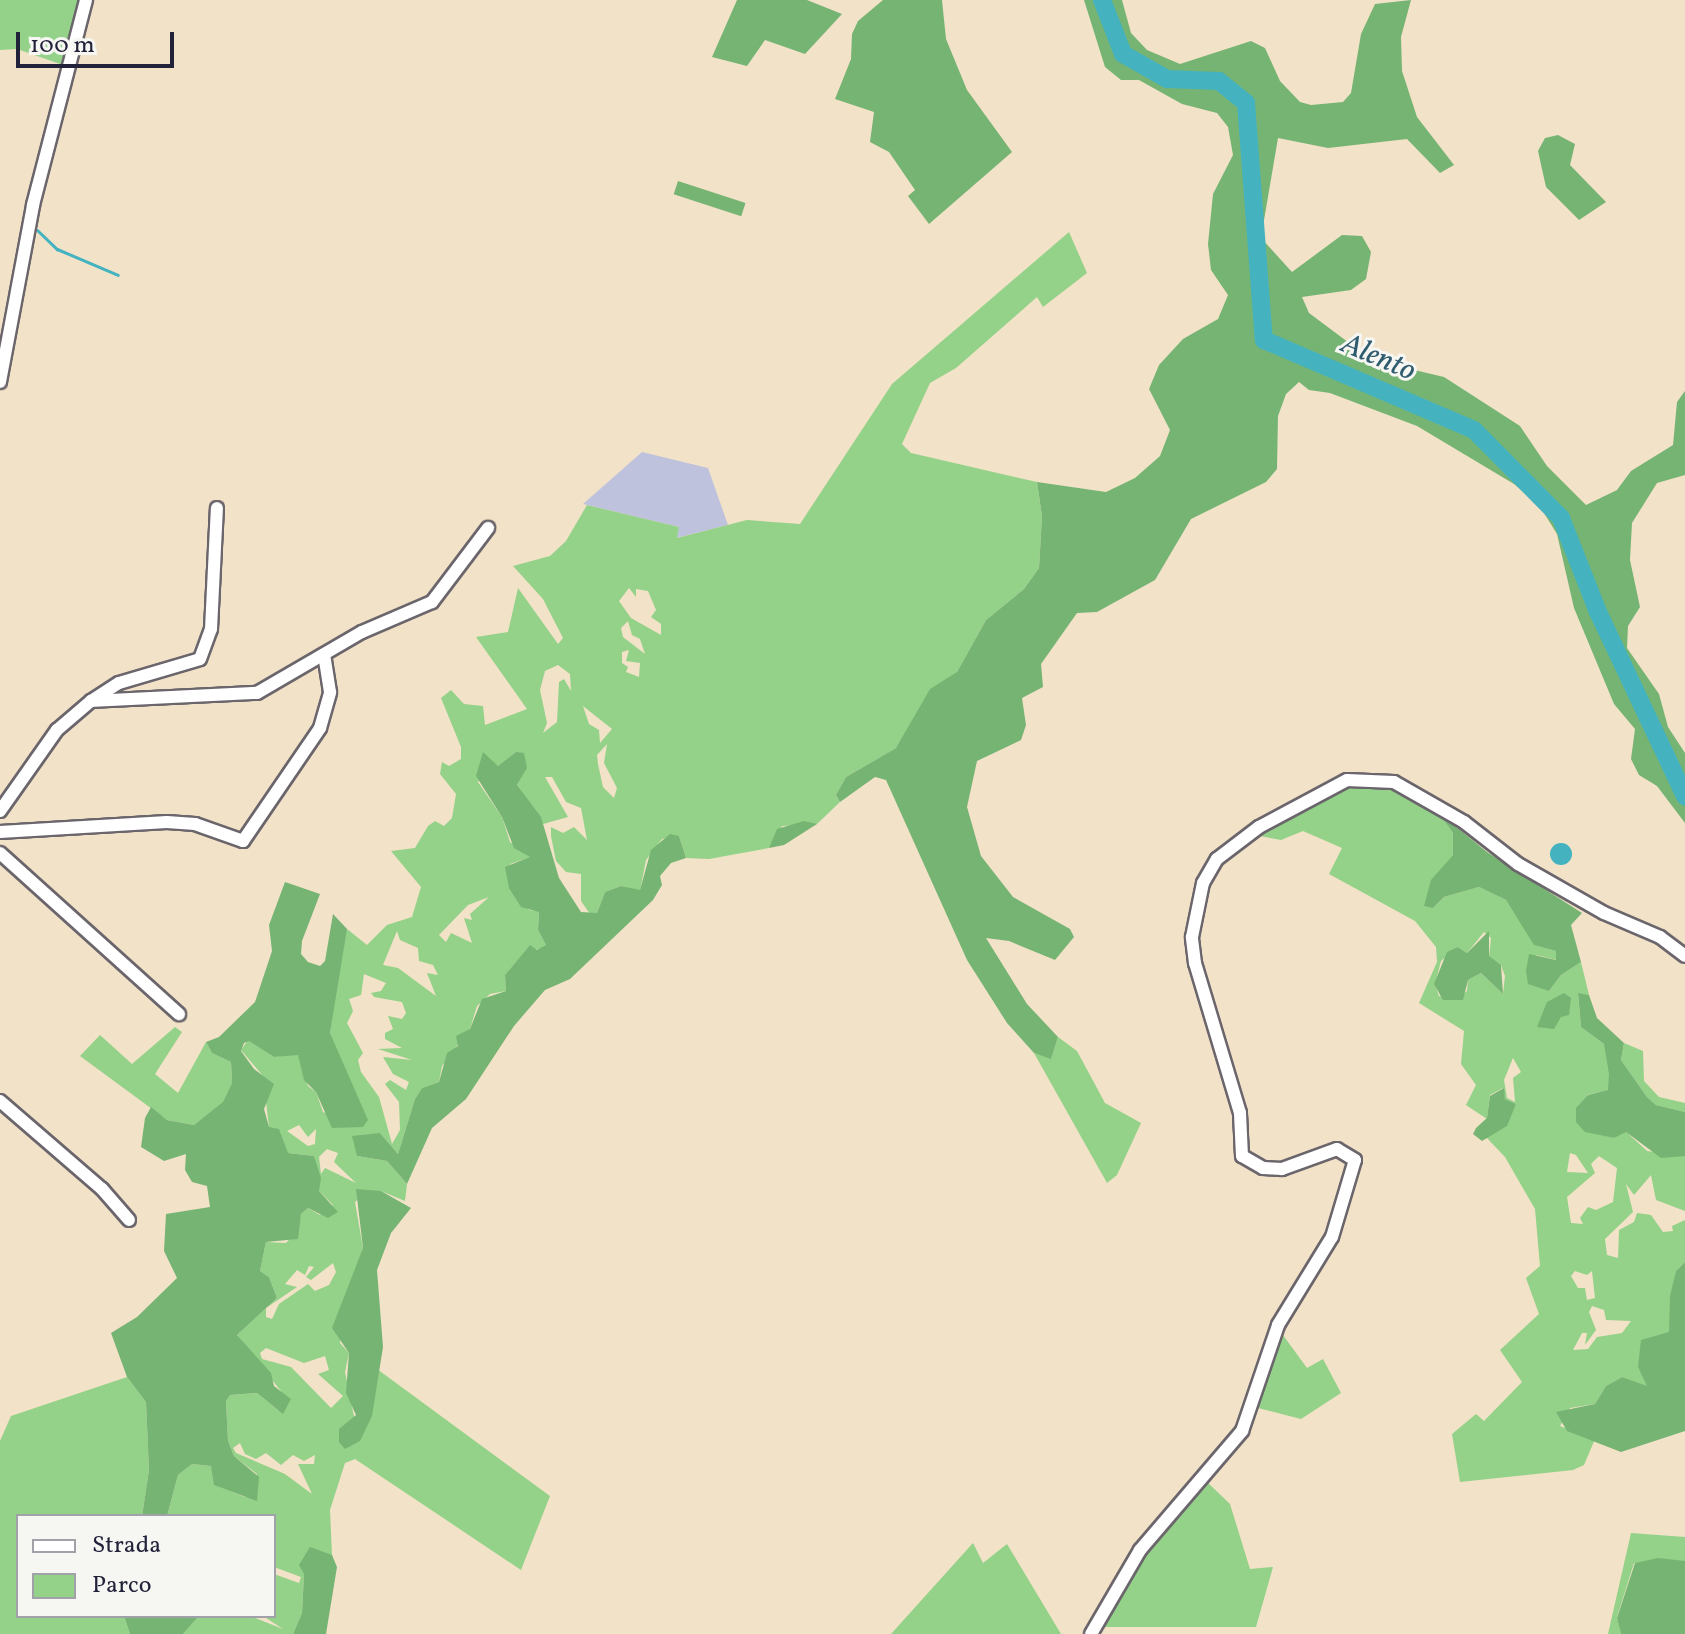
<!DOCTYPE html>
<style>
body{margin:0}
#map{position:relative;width:1685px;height:1634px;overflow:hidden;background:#f2e2c8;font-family:Vollkorn,serif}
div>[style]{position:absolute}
.industrial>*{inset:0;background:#bfc2dd}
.green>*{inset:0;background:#93d288}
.forest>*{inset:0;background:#76b474;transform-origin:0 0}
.water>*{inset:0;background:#44b3bf}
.round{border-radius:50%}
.stream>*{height:3px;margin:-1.5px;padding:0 1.5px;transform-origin:1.5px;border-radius:1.5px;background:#44b3bf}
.river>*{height:18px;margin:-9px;padding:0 9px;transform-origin:9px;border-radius:9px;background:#44b3bf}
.roads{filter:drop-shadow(2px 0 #6b656c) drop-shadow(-2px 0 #6b656c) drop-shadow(0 2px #6b656c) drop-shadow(0 -2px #6b656c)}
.minor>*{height:12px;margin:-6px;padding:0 6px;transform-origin:6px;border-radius:6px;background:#fff}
span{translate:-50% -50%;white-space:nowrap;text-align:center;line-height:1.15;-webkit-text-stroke:6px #f6f6f2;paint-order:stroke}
.water-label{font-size:30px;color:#305c70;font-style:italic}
.legend{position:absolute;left:16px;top:1514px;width:260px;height:104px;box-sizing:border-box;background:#f6f6f2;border:2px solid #a1a1a9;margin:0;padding:10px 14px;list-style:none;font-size:24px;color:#22223b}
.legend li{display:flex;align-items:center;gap:16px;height:40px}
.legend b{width:40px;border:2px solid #a1a1a9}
.scale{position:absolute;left:16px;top:32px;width:158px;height:36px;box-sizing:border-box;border:4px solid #22223b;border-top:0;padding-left:10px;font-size:24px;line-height:28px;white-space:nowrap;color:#22223b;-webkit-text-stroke:6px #f6f6f2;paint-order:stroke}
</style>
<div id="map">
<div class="industrial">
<i style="clip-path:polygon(642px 452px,708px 468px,728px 525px,676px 538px,679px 527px,583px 504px)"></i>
</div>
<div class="green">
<i style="clip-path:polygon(0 0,84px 0,66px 66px,17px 49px,0 50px)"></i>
<i style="clip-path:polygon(evenodd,1069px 232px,1087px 273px,1043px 307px,1037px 297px,956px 368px,930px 383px,902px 444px,911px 453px,1037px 482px,1042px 516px,1039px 568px,1024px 589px,986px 620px,957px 672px,896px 748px,846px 777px,836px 795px,840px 802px,817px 824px,782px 826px,769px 848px,709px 859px,686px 858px,679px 836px,662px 839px,646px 860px,640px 891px,621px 886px,605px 892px,597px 913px,590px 914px,581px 901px,581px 874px,566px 872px,556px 861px,551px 836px,551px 827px,563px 833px,574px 827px,587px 840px,581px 808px,566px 802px,552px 777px,545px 777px,568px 817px,543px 824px,517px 785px,525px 771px,516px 752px,499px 766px,488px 762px,478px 782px,502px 817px,510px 842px,531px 857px,510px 864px,529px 910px,539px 911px,538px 930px,546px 945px,541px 950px,528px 948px,505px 975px,506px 991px,490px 994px,477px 1006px,470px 1029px,442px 1066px,439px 1082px,422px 1088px,415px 1099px,398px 1154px,380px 1133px,357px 1156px,387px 1161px,407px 1184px,405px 1201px,381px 1191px,368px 1191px,355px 1202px,363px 1248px,345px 1304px,340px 1343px,349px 1353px,345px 1372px,359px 1441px,377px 1369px,550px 1496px,521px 1570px,355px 1459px,345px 1463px,330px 1510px,332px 1555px,323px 1554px,304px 1574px,302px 1613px,293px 1634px,183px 1634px,199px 1616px,250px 1616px,283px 1629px,263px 1616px,274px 1616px,274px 1574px,299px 1583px,301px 1577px,274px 1567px,274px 1516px,167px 1516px,178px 1475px,192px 1464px,211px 1466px,220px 1487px,245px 1497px,257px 1492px,257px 1474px,234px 1456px,228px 1441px,226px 1401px,230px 1395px,257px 1393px,278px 1410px,284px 1395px,237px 1335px,277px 1298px,269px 1277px,260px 1271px,266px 1242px,286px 1243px,298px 1230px,301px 1214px,308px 1208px,320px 1215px,333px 1205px,319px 1191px,314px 1156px,288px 1153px,269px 1127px,263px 1076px,241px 1050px,248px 1040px,274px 1057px,298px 1054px,308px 1086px,316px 1092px,323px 1112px,363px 1127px,330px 1033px,342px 944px,347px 929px,367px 945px,387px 925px,412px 917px,421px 887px,391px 851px,415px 848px,428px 826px,435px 821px,444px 826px,452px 818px,456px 794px,440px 774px,442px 762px,449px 766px,461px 759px,461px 747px,441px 698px,451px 690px,464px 704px,483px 706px,485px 725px,527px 709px,476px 637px,508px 632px,518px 588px,558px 644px,563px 638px,543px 599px,513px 566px,550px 556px,566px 541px,587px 505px,679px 527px,677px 538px,747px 520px,800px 524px,892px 384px,1069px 232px,629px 588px,636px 597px,636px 589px,648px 591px,656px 610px,651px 617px,661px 624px,661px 635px,631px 618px,619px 601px,629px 588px,1069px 232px,628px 621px,632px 635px,640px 639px,645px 654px,623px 637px,621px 628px,628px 621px,1069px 232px,629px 650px,626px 661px,640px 663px,639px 677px,626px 672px,628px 667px,622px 663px,622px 652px,629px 650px,1069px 232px,558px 665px,570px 674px,571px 691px,564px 679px,559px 682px,557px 722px,543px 733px,547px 723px,540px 690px,545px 671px,558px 665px,1069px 232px,583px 706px,612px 729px,600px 743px,599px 730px,589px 724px,583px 706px,1069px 232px,607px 744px,604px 763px,617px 788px,614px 798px,603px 787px,598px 764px,597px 755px,607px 744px,1069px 232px,489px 897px,470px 914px,472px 920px,464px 918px,472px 943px,451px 933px,446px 942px,439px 935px,468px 905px,489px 897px,1069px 232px,397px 931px,400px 940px,418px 948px,419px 961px,433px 965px,438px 975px,427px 973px,436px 996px,398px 968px,383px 965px,397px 931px,1069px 232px,364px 974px,386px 983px,381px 991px,371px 993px,374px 997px,402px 1002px,406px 1013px,402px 1019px,388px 1016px,393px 1029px,385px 1033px,385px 1039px,402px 1048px,378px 1049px,412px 1060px,383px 1057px,393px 1074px,409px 1082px,406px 1090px,390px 1080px,385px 1084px,399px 1102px,400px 1130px,392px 1144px,379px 1097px,361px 1072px,358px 1060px,363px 1053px,347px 1023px,353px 1011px,349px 999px,361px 995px,364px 974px,1069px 232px,299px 1125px,308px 1137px,316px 1129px,315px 1144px,308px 1146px,287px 1131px,299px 1125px,1069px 232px,327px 1149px,338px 1153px,334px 1162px,356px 1183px,325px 1168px,321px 1174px,319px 1157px,327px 1149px,1069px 232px,333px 1263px,336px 1272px,329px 1285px,315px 1291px,308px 1284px,279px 1304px,272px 1319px,266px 1317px,266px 1308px,297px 1287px,285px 1284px,297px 1270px,305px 1275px,309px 1266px,314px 1267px,306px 1277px,311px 1280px,333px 1263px,1069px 232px,266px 1348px,304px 1363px,325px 1356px,329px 1370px,318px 1374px,343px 1396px,331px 1408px,291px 1367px,262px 1359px,260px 1353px,266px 1348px,1069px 232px,240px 1443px,245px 1454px,256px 1459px,266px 1453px,281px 1465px,293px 1455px,304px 1461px,315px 1455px,314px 1464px,298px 1464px,312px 1494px,285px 1474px,236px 1453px,233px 1448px,240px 1443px)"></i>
<i style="clip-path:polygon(evenodd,1362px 783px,1401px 792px,1438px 812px,1453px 833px,1453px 855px,1440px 871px,1433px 908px,1444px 897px,1479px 887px,1506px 900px,1535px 945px,1556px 951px,1557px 960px,1536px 955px,1549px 991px,1561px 975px,1581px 962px,1589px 995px,1578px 994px,1581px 1027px,1604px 1044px,1609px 1054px,1609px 1090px,1587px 1095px,1594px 1133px,1614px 1138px,1623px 1129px,1647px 1151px,1685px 1156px,1685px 1211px,1656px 1200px,1651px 1175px,1634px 1195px,1626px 1184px,1633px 1212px,1605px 1239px,1607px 1255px,1618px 1258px,1619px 1230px,1634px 1222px,1637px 1213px,1651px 1215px,1663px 1232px,1673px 1231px,1672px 1226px,1685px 1220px,1685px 1262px,1676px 1271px,1669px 1333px,1653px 1339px,1647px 1387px,1622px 1377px,1606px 1386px,1595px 1404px,1570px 1408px,1560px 1426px,1595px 1439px,1584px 1465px,1573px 1470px,1460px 1482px,1452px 1434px,1476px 1414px,1484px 1421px,1522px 1382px,1500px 1350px,1539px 1314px,1526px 1278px,1540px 1266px,1535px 1209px,1505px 1157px,1486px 1137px,1501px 1129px,1516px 1104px,1505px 1099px,1503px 1088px,1490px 1095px,1487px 1119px,1466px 1105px,1476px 1085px,1461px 1064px,1464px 1031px,1419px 1003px,1437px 962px,1436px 947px,1415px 921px,1329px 874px,1342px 848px,1303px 831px,1281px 840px,1260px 836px,1344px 786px,1362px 783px,1484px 932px,1491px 938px,1489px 957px,1501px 965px,1505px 976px,1503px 994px,1481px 973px,1468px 980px,1467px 991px,1456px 1000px,1439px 996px,1435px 984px,1441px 961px,1458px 947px,1467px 953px,1484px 932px,1362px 783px,1513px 1058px,1521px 1072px,1513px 1078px,1515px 1102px,1507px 1098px,1504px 1080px,1513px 1058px,1362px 783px,1570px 1153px,1576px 1155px,1588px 1173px,1567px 1172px,1570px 1153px,1362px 783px,1599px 1156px,1617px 1168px,1613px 1202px,1596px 1210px,1588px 1207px,1580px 1218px,1583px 1224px,1571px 1223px,1567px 1197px,1595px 1173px,1591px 1164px,1599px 1156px,1362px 783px,1575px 1271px,1587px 1275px,1592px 1271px,1595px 1298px,1587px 1300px,1585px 1288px,1578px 1288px,1571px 1276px,1575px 1271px,1362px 783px,1592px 1306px,1604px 1310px,1606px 1320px,1631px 1321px,1622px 1333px,1597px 1337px,1588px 1349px,1573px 1350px,1582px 1333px,1587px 1333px,1585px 1345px,1596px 1330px,1589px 1312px,1592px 1306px)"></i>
<i style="clip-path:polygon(175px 1027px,182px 1032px,155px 1074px,178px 1093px,206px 1042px,212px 1053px,231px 1062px,232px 1083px,223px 1103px,194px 1125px,167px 1120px,80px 1056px,100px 1035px,132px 1064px)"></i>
<i style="clip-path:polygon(1058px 1037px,1077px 1051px,1105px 1103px,1141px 1123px,1117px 1175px,1107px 1183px,1034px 1053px,1051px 1058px)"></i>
<i style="clip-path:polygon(1624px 1043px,1643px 1051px,1644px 1081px,1659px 1097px,1685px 1103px,1685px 1112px,1656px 1105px,1647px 1097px,1621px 1060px)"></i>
<i style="clip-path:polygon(1280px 1331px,1307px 1368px,1323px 1359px,1341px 1393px,1301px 1419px,1258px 1408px)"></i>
<i style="clip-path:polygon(127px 1377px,146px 1402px,149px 1470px,142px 1516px,18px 1516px,18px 1616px,124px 1616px,130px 1634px,0 1634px,0 1441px,11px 1416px)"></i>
<i style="clip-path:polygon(1205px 1480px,1230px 1504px,1250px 1569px,1273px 1567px,1256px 1627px,1100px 1627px,1127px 1575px)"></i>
<i style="clip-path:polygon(1631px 1533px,1685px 1537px,1685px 1561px,1634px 1563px,1617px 1617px,1621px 1634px,1608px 1634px)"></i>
<i style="clip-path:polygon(973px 1543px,983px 1563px,1007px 1544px,1061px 1634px,891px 1634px)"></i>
</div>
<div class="forest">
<i style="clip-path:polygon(737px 0,807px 0,842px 14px,805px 54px,765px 40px,747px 66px,712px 57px)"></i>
<i style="clip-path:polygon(883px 0,942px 0,946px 39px,967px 90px,1012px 152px,929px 224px,908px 196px,915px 190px,889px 152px,870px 142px,874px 112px,835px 99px,851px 59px,852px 34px,858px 21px)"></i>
<i style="clip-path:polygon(1084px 0,1122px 0,1131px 33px,1147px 50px,1180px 64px,1251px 41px,1265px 48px,1280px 81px,1300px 102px,1311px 105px,1343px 102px,1351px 93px,1361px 34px,1375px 4px,1411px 0,1401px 37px,1402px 71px,1417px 117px,1454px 165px,1440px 173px,1407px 139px,1328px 148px,1278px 138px,1261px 238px,1292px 272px,1342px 235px,1362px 236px,1371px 252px,1366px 279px,1351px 290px,1302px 297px,1309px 313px,1372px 360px,1444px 377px,1520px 426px,1547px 466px,1586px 505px,1617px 490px,1631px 471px,1673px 445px,1677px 402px,1685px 391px,1685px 475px,1657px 483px,1632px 523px,1630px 560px,1640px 607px,1628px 626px,1627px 648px,1659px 694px,1668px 727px,1685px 753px,1685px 823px,1657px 786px,1639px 775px,1631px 759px,1635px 729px,1614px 704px,1574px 608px,1557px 534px,1539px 505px,1514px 484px,1417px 426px,1330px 393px,1309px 390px,1299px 382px,1286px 394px,1278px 416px,1277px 469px,1266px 482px,1191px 519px,1155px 580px,1097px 612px,1077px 613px,1041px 664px,1043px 687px,1022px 698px,1026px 725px,1021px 740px,977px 761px,967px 807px,981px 856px,1013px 897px,1070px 929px,1074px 937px,1055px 960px,1009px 941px,986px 938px,1027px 1004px,1058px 1037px,1051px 1059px,1034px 1053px,1007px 1023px,967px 960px,886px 780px,875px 777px,840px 802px,836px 795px,846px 777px,896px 748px,930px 689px,957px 672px,986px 620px,1024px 589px,1039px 568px,1042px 516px,1037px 482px,1106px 492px,1135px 478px,1160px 456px,1170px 430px,1149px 389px,1159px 365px,1183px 339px,1218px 319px,1228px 295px,1211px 270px,1208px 244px,1213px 194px,1233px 155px,1228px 127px,1217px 113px,1182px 104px,1139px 80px,1121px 80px,1105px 67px)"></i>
<i style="clip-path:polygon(1558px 135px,1575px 144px,1570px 165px,1606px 202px,1579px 220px,1546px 187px,1538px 151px,1545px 138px)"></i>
<i style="left:678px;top:181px;width:71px;height:14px;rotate:18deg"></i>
<i style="clip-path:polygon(483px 752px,498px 766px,516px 752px,524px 753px,527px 768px,517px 785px,541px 817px,559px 878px,581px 912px,597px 913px,605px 892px,621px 886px,640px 890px,651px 850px,670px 834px,679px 836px,686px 858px,671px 863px,660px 876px,662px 885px,653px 900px,570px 979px,545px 990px,514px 1026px,466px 1099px,432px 1128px,407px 1184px,387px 1161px,357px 1156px,352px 1136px,380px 1133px,398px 1154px,415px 1099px,422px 1088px,439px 1082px,447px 1053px,458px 1046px,456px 1036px,470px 1029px,482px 999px,506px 991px,505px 975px,530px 945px,537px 950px,546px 945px,538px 930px,539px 912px,521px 907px,509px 888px,505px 867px,530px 857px,514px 848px,502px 817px,476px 776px)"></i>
<i style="clip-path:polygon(1438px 812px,1487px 852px,1582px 913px,1571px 925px,1581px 962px,1561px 975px,1549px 991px,1528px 984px,1526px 971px,1529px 954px,1556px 960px,1556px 951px,1534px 945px,1506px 900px,1479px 887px,1444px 897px,1433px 908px,1424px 906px,1431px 880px,1453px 855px,1453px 833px)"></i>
<i style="clip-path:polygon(804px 821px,817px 824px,784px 845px,769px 848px,777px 829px)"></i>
<i style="clip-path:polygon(285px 882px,320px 894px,302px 941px,301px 954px,308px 962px,320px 966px,325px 961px,333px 914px,347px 929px,330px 1033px,368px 1120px,363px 1127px,332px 1128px,316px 1092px,304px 1080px,298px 1055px,274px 1057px,249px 1041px,244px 1043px,241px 1051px,254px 1069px,274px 1084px,264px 1109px,269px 1127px,279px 1129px,288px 1153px,314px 1156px,321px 1178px,319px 1191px,338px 1212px,328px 1218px,308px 1208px,301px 1214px,298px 1239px,266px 1242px,260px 1271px,269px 1277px,277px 1298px,237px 1335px,271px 1373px,274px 1386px,291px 1399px,283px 1414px,257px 1393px,230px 1395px,226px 1401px,228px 1441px,234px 1456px,259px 1477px,257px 1501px,214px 1485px,211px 1466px,192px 1464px,178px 1475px,167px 1516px,142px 1516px,149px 1470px,146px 1402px,127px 1377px,111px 1333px,137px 1317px,177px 1278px,164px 1251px,166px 1214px,210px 1207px,207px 1186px,192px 1182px,185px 1170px,186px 1154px,164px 1161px,141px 1147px,145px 1118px,151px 1107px,167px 1120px,194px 1125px,223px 1102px,232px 1083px,231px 1062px,212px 1053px,206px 1042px,219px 1037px,255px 1002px,272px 951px,269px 925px)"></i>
<i style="clip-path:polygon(1489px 931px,1489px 956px,1501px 965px,1503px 994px,1481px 973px,1468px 980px,1463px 1000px,1443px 1000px,1434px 984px,1447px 952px,1458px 947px,1467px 953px)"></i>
<i style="clip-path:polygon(1564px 993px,1571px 998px,1569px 1015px,1561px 1017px,1554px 1029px,1537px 1027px,1547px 1002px)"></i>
<i style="clip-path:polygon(1578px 993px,1589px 995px,1597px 1018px,1624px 1043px,1621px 1060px,1647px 1097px,1656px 1105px,1685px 1112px,1685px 1156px,1661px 1158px,1626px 1132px,1614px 1138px,1585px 1132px,1576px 1122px,1576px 1108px,1588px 1095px,1608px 1090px,1609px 1074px,1604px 1044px,1581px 1027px)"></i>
<i style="clip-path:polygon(1504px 1088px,1505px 1099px,1516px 1104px,1507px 1126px,1482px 1141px,1473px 1134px,1476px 1128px,1487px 1118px,1490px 1096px)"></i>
<i style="clip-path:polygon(356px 1189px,381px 1191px,411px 1208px,391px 1233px,377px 1270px,383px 1347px,372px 1416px,360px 1441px,345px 1449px,339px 1442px,339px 1429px,356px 1415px,346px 1393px,349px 1353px,332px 1328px,363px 1248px)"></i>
<i style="clip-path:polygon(1685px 1262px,1685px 1431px,1621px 1452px,1567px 1431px,1556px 1412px,1595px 1404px,1606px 1386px,1622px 1377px,1647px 1386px,1638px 1367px,1641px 1340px,1669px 1332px,1670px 1296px,1676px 1271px)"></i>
<i style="clip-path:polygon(310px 1547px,332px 1555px,337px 1567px,326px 1634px,293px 1634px,302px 1613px,304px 1574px,299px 1565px)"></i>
<i style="clip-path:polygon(1658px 1558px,1685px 1561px,1685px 1634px,1621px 1634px,1617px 1618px,1635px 1563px)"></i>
<i style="clip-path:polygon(124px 1616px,199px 1616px,183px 1634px,130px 1634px)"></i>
</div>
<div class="water">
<i class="round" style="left:1550px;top:843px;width:22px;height:22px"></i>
</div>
<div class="stream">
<i style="left:37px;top:230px;width:28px;rotate:44deg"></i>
<i style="left:57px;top:249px;width:66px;rotate:23.1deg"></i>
</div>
<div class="river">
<i style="left:1102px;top:0;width:58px;rotate:68.7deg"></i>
<i style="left:1123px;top:54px;width:51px;rotate:29.6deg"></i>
<i style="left:1167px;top:79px;width:52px;rotate:2.2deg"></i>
<i style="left:1219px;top:81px;width:35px;rotate:39deg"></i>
<i style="left:1246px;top:103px;width:238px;rotate:85.7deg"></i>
<i style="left:1264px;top:340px;width:228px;rotate:23.2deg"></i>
<i style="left:1474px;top:430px;width:124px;rotate:45.3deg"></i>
<i style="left:1561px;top:518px;width:101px;rotate:68.5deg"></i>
<i style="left:1598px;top:612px;width:204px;rotate:64.7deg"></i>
</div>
<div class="roads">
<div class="minor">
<i style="left:0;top:382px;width:180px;rotate:-79.4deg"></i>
<i style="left:33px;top:205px;width:212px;rotate:-75.5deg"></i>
<i style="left:91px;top:701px;width:166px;rotate:-2.8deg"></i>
<i style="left:257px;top:693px;width:121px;rotate:-30.2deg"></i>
<i style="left:362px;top:632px;width:76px;rotate:-23.2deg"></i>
<i style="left:432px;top:602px;width:93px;rotate:-52.9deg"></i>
<i style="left:0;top:811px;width:99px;rotate:-54.9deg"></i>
<i style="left:57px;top:730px;width:45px;rotate:-40.5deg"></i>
<i style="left:91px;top:701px;width:33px;rotate:-33deg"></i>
<i style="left:119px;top:683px;width:84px;rotate:-16.5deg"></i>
<i style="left:200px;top:659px;width:32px;rotate:-70deg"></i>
<i style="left:211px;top:629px;width:121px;rotate:-87.2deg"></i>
<i style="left:0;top:832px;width:167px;rotate:-3.4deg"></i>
<i style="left:167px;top:822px;width:28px;rotate:4deg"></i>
<i style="left:195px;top:824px;width:51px;rotate:19.5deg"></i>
<i style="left:243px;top:841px;width:137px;rotate:-55.7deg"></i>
<i style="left:320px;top:728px;width:37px;rotate:-74deg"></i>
<i style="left:330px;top:692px;width:38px;rotate:-99deg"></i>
<i style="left:0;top:853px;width:241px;rotate:42deg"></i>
<i style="left:0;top:1101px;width:135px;rotate:40.8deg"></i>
<i style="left:102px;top:1189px;width:41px;rotate:48.9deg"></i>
<i style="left:1091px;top:1634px;width:97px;rotate:-59.7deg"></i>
<i style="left:1140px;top:1550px;width:157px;rotate:-49.4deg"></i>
<i style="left:1242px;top:1431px;width:112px;rotate:-71.2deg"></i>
<i style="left:1278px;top:1325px;width:103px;rotate:-58.5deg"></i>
<i style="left:1332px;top:1237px;width:80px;rotate:-73.4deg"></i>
<i style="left:1355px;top:1160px;width:21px;rotate:-149deg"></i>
<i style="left:1337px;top:1149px;width:59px;rotate:160deg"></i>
<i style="left:1282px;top:1169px;width:19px;rotate:-177deg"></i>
<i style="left:1263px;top:1168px;width:24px;rotate:-150deg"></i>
<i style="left:1242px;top:1156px;width:43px;rotate:-92.7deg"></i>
<i style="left:1240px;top:1113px;width:157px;rotate:-106.7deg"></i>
<i style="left:1195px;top:963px;width:26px;rotate:-97deg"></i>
<i style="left:1192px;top:937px;width:55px;rotate:-78.5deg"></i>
<i style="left:1203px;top:883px;width:28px;rotate:-60deg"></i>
<i style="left:1217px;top:859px;width:53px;rotate:-37.3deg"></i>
<i style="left:1259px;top:827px;width:100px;rotate:-28.1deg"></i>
<i style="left:1347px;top:780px;width:47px;rotate:2.4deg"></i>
<i style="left:1394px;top:782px;width:81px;rotate:29.7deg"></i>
<i style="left:1464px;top:822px;width:68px;rotate:37.9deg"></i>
<i style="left:1518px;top:864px;width:99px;rotate:29.7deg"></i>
<i style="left:1604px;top:913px;width:61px;rotate:23.2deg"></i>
<i style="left:1660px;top:937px;width:31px;rotate:37deg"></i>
</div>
</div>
<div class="water-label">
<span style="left:1378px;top:358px;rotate:23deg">Alento</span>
</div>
<ul class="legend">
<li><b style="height:10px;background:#fff"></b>Strada</li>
<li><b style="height:22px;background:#93d288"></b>Parco</li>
</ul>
<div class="scale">100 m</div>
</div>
